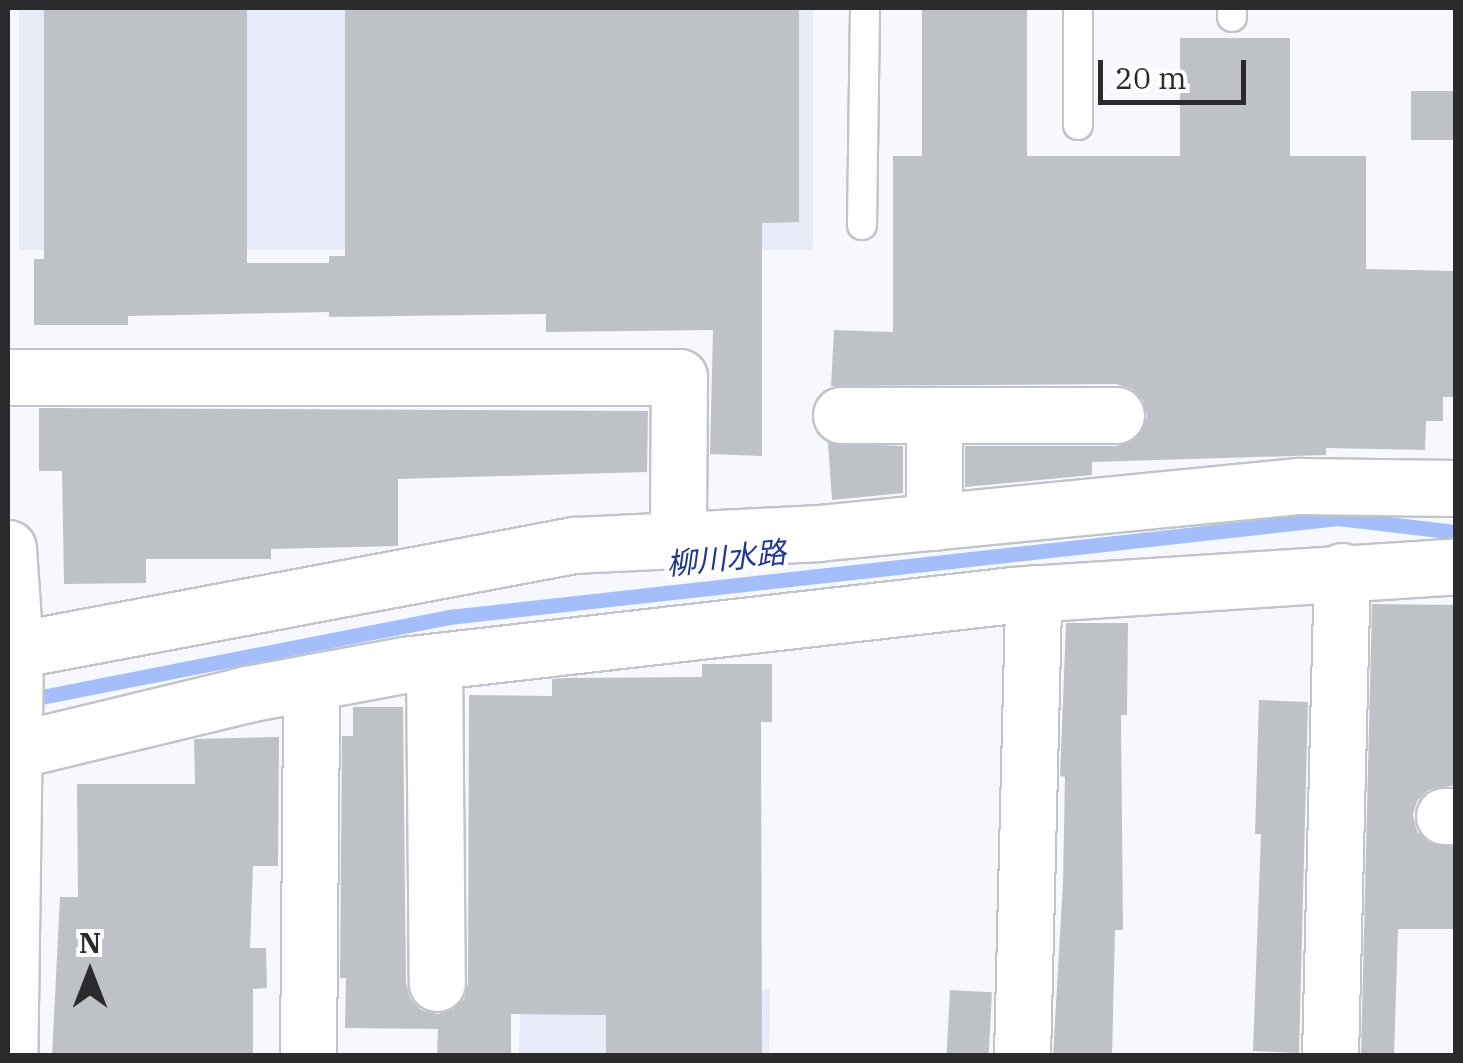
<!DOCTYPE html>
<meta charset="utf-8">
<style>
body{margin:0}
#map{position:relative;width:1463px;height:1063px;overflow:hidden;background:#f6f8fe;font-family:"IBM Plex Serif","Noto Sans JP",serif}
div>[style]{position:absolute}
.built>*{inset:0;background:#e6ebf7;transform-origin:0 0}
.stream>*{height:15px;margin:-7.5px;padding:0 7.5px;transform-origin:7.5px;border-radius:7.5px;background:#a4befc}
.building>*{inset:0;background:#bec1c5;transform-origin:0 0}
.roads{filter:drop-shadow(2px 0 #c1c4c8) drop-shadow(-2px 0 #c1c4c8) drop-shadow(0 2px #c1c4c8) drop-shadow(0 -2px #c1c4c8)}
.lane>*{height:28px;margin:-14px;padding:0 14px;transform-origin:14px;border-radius:14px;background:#fff}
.street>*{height:55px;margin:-27.5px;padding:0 27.5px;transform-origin:27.5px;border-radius:27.5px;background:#fff}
span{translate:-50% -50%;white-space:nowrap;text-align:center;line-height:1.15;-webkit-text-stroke:9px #fff;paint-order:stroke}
.water-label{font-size:30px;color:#20388f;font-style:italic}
.frame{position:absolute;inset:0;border:10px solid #2b2b2d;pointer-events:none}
.north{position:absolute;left:40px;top:923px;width:100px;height:100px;-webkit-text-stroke:8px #fff;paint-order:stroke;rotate:0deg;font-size:28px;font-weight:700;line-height:40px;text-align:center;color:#2b2b2d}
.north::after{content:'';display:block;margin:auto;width:35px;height:45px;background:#2b2b2d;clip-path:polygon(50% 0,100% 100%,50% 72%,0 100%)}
.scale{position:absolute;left:1098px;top:60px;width:148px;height:45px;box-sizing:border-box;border:5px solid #2b2b2d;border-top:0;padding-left:12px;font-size:30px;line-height:35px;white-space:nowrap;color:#2b2b2d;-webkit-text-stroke:8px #fff;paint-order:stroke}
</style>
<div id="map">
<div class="built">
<i style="left:19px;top:8px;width:794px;height:242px"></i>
<i style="clip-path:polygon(522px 935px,671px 987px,770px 989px,769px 1055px,519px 1056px)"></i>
</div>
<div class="stream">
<i style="left:26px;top:700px;width:431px;rotate:-11.1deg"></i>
<i style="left:449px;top:617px;width:894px;rotate:-6.35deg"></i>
<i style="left:1338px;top:518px;width:119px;rotate:6.8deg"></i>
</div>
<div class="building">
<i style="clip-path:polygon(44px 8px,247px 8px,247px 263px,329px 263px,329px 256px,345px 256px,345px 8px,799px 8px,799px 222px,762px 223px,762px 456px,710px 454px,713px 330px,546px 332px,546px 314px,329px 317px,329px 312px,128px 316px,128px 325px,34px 325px,34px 259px,44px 259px)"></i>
<i style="clip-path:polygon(922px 8px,1027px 8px,1027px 156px,1180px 156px,1180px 38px,1290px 38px,1290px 156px,1366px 156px,1366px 269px,1456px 271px,1456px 397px,1443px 397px,1443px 421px,1426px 421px,1425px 450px,1326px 448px,1326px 455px,1092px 462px,1092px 475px,965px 487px,965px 446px,1117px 446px,1132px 441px,1143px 430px,1147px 416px,1143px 400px,1132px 389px,1116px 384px,831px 386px,834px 330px,893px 332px,893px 156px,922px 156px)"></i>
<i style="left:1411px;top:91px;width:45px;height:49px"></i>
<i style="clip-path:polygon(39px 408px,648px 411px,647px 472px,398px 479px,398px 546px,271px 549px,271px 559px,146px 559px,146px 583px,64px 584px,62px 471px,39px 471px)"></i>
<i style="clip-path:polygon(828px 443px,903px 446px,903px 493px,832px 500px)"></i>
<i style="clip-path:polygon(1372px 604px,1456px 605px,1456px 785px,1428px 790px,1417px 801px,1413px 815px,1417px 831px,1428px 842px,1456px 847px,1456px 929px,1398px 929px,1394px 1056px,1361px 1056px)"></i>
<i style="clip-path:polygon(1066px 623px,1128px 623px,1127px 715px,1121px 715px,1123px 930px,1115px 930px,1112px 1056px,1053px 1056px,1063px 882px,1065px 777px,1060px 776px)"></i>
<i style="clip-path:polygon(702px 664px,772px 664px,772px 722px,761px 722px,762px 1056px,606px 1056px,606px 1015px,511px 1014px,511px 1056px,437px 1056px,438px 1029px,345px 1028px,346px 978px,340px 978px,342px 736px,353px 736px,353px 707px,403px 707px,406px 983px,410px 998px,421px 1010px,438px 1014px,454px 1009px,464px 999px,468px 983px,469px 695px,552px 696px,552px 679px,566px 678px,702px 677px)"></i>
<i style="clip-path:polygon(1259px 700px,1308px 702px,1299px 1053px,1253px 1051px,1261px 834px,1255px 834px)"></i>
<i style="clip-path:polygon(279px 737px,278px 866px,253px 866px,250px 948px,266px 948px,267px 988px,253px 989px,253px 1056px,52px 1056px,60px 897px,78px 897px,77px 784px,195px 784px,194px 739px)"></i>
<i style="left:950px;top:990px;width:42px;height:66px;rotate:3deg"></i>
</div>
<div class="roads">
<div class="lane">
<i style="left:1078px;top:8px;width:117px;rotate:90deg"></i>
<i style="left:1232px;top:8px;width:9px;rotate:90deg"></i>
<i style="left:862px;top:225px;width:217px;rotate:-89.2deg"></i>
</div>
<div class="street">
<i style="left:8px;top:377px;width:671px"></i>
<i style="left:679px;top:377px;width:161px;rotate:90.4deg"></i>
<i style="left:841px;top:415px;width:275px"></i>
<i style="left:934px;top:415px;width:107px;rotate:90deg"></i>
<i style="left:8px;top:548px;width:102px;rotate:86.1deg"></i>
<i style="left:15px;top:650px;width:406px;rotate:90.8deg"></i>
<i style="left:15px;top:650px;width:569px;rotate:-10.64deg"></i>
<i style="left:574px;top:545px;width:244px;rotate:-2.8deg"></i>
<i style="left:818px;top:533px;width:483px;rotate:-5.6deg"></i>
<i style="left:1299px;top:486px;width:157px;rotate:0.7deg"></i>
<i style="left:434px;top:662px;width:321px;rotate:89.5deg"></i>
<i style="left:8px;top:752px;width:246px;rotate:-13.6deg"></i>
<i style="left:247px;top:694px;width:159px;rotate:-10.5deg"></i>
<i style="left:403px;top:665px;width:614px;rotate:-6.55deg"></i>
<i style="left:1013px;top:595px;width:444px;rotate:-3.7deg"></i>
<i style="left:1444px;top:816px;width:12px"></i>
<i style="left:308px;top:1056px;width:374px;rotate:-89.5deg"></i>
<i style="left:1022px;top:1056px;width:463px;rotate:-88.6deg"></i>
<i style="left:1330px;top:1056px;width:485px;rotate:-88.6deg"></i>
</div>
</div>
<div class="water-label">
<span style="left:726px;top:558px;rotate:-6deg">柳川水路</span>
</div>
<div class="frame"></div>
<div class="north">N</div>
<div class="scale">20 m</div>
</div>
